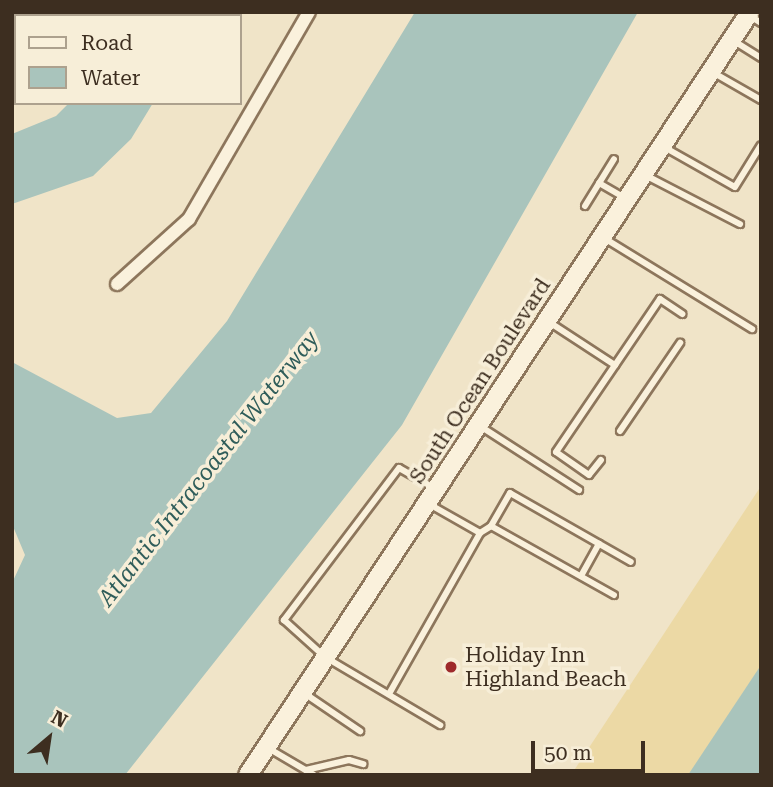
<!DOCTYPE html>
<style>
body{margin:0}
#map{position:relative;width:773px;height:787px;overflow:hidden;background:#f0e4c8;font-family:"Roboto Serif",serif}
div>[style]{position:absolute}
.sand>*{inset:0;background:#ecd9a5}
.water>*{inset:0;background:#a9c4bc}
.roads{filter:drop-shadow(2px 0 #8d765c) drop-shadow(-2px 0 #8d765c) drop-shadow(0 2px #8d765c) drop-shadow(0 -2px #8d765c)}
.lane>*{height:6px;margin:-3px;padding:0 3px;transform-origin:3px;border-radius:3px;background:#faf1dc}
.street>*{height:12px;margin:-6px;padding:0 6px;transform-origin:6px;border-radius:6px;background:#faf1dc}
.secondary>*{height:18px;margin:-9px;padding:0 9px;transform-origin:9px;border-radius:9px;background:#faf1dc}
.dots>*{width:19px;height:19px;translate:-50% -50%;box-sizing:border-box;border:4px solid #f7eed8;border-radius:50%}
span{translate:-50% -50%;white-space:nowrap;text-align:center;line-height:1.15;-webkit-text-stroke:7px #f7eed8;paint-order:stroke}
.street-label{font-size:21px;color:#3d2e20}
.poi-label{font-size:21px;color:#3d2e20}
.left{translate:0 -50%;text-align:left}
.water-label{font-size:23px;color:#2f5d5a;font-style:italic}
.frame{position:absolute;inset:0;border:14px solid #3d2e20;pointer-events:none}
.legend{position:absolute;left:14px;top:14px;width:228px;height:91px;box-sizing:border-box;background:#f7eed8;border:2px solid #ada18e;margin:0;padding:9px 12px;list-style:none;font-size:21px;color:#3d2e20}
.legend li{display:flex;align-items:center;gap:14px;height:35px}
.legend b{width:35px;border:2px solid #ada18e}
.north{position:absolute;left:14px;top:703px;width:70px;height:70px;-webkit-text-stroke:5px #f7eed8;paint-order:stroke;rotate:29deg;font-size:19px;font-weight:700;line-height:28px;text-align:center;color:#3d2e20}
.north::after{content:'';display:block;margin:auto;width:24px;height:32px;background:#3d2e20;clip-path:polygon(50% 0,100% 100%,50% 72%,0 100%)}
.scale{position:absolute;left:531px;top:741px;width:114px;height:32px;box-sizing:border-box;border:4px solid #3d2e20;border-top:0;padding-left:9px;font-size:21px;line-height:24px;white-space:nowrap;color:#3d2e20;-webkit-text-stroke:5px #f7eed8;paint-order:stroke}
</style>
<div id="map">
<div class="sand">
<i style="clip-path:polygon(761px 486px,761px 683px,696px 775px,571px 775px)"></i>
</div>
<div class="water">
<i style="clip-path:polygon(415px 12px,638px 12px,402px 425px,125px 775px,12px 775px,12px 583px,25px 555px,12px 524px,12px 362px,117px 418px,151px 413px,227px 321px)"></i>
<i style="clip-path:polygon(69px 103px,153px 103px,131px 139px,93px 176px,12px 204px,12px 134px,56px 116px)"></i>
<i style="clip-path:polygon(761px 665px,761px 775px,688px 775px)"></i>
</div>
<div class="roads">
<div class="lane">
<i style="left:750px;top:16px;width:13px;rotate:32deg"></i>
<i style="left:734px;top:41px;width:32px;rotate:32deg"></i>
<i style="left:714px;top:73px;width:54px;rotate:29.9deg"></i>
<i style="left:664px;top:147px;width:81px;rotate:29.4deg"></i>
<i style="left:735px;top:187px;width:49px;rotate:-58.2deg"></i>
<i style="left:645px;top:175px;width:107px;rotate:27.3deg"></i>
<i style="left:599px;top:183px;width:30px;rotate:30deg"></i>
<i style="left:585px;top:206px;width:55px;rotate:-58.3deg"></i>
<i style="left:604px;top:238px;width:174px;rotate:31.6deg"></i>
<i style="left:549px;top:322px;width:79px;rotate:33.1deg"></i>
<i style="left:480px;top:426px;width:118px;rotate:32.9deg"></i>
<i style="left:620px;top:431px;width:107px;rotate:-55.7deg"></i>
<i style="left:601px;top:460px;width:19px;rotate:129deg"></i>
<i style="left:589px;top:475px;width:40px;rotate:-145.1deg"></i>
<i style="left:556px;top:452px;width:185px;rotate:-55.8deg"></i>
<i style="left:660px;top:299px;width:27px;rotate:34deg"></i>
<i style="left:434px;top:488px;width:40px;rotate:-150.3deg"></i>
<i style="left:399px;top:468px;width:191px;rotate:127.1deg"></i>
<i style="left:284px;top:620px;width:55px;rotate:42.1deg"></i>
<i style="left:325px;top:657px;width:134px;rotate:30.6deg"></i>
<i style="left:429px;top:504px;width:59px;rotate:29.6deg"></i>
<i style="left:491px;top:526px;width:141px;rotate:29.3deg"></i>
<i style="left:581px;top:576px;width:37px;rotate:-61deg"></i>
<i style="left:304px;top:693px;width:68px;rotate:34.2deg"></i>
<i style="left:389px;top:694px;width:185px;rotate:-60.5deg"></i>
<i style="left:480px;top:533px;width:13px;rotate:-32deg"></i>
<i style="left:491px;top:526px;width:38px;rotate:-60deg"></i>
<i style="left:510px;top:493px;width:139px;rotate:29.7deg"></i>
<i style="left:268px;top:748px;width:53px;rotate:30.4deg"></i>
<i style="left:306px;top:770px;width:44px;rotate:-13.1deg"></i>
<i style="left:349px;top:760px;width:15px;rotate:16deg"></i>
</div>
<div class="street">
<i style="left:16px;top:16px;width:6px;rotate:-45deg"></i>
<i style="left:117px;top:284px;width:97px;rotate:-42.1deg"></i>
<i style="left:189px;top:219px;width:239px;rotate:-59.9deg"></i>
</div>
<div class="secondary">
<i style="left:248px;top:775px;width:913px;rotate:-56.66deg"></i>
</div>
</div>
<div class="dots">
<i style="left:451px;top:667px;background:#9e2a2b"></i>
</div>
<div class="street-label">
<span style="left:480px;top:381px;rotate:-57deg">South Ocean Boulevard</span>
</div>
<div class="poi-label">
<span class="left" style="left:465px;top:667px">Holiday Inn<br>Highland Beach</span>
</div>
<div class="water-label">
<span style="left:209px;top:469px;rotate:-52deg">Atlantic Intracoastal Waterway</span>
</div>
<div class="frame"></div>
<ul class="legend">
<li><b style="height:9px;background:#faf1dc"></b>Road</li>
<li><b style="height:19px;background:#a9c4bc"></b>Water</li>
</ul>
<div class="north">N</div>
<div class="scale">50 m</div>
</div>
